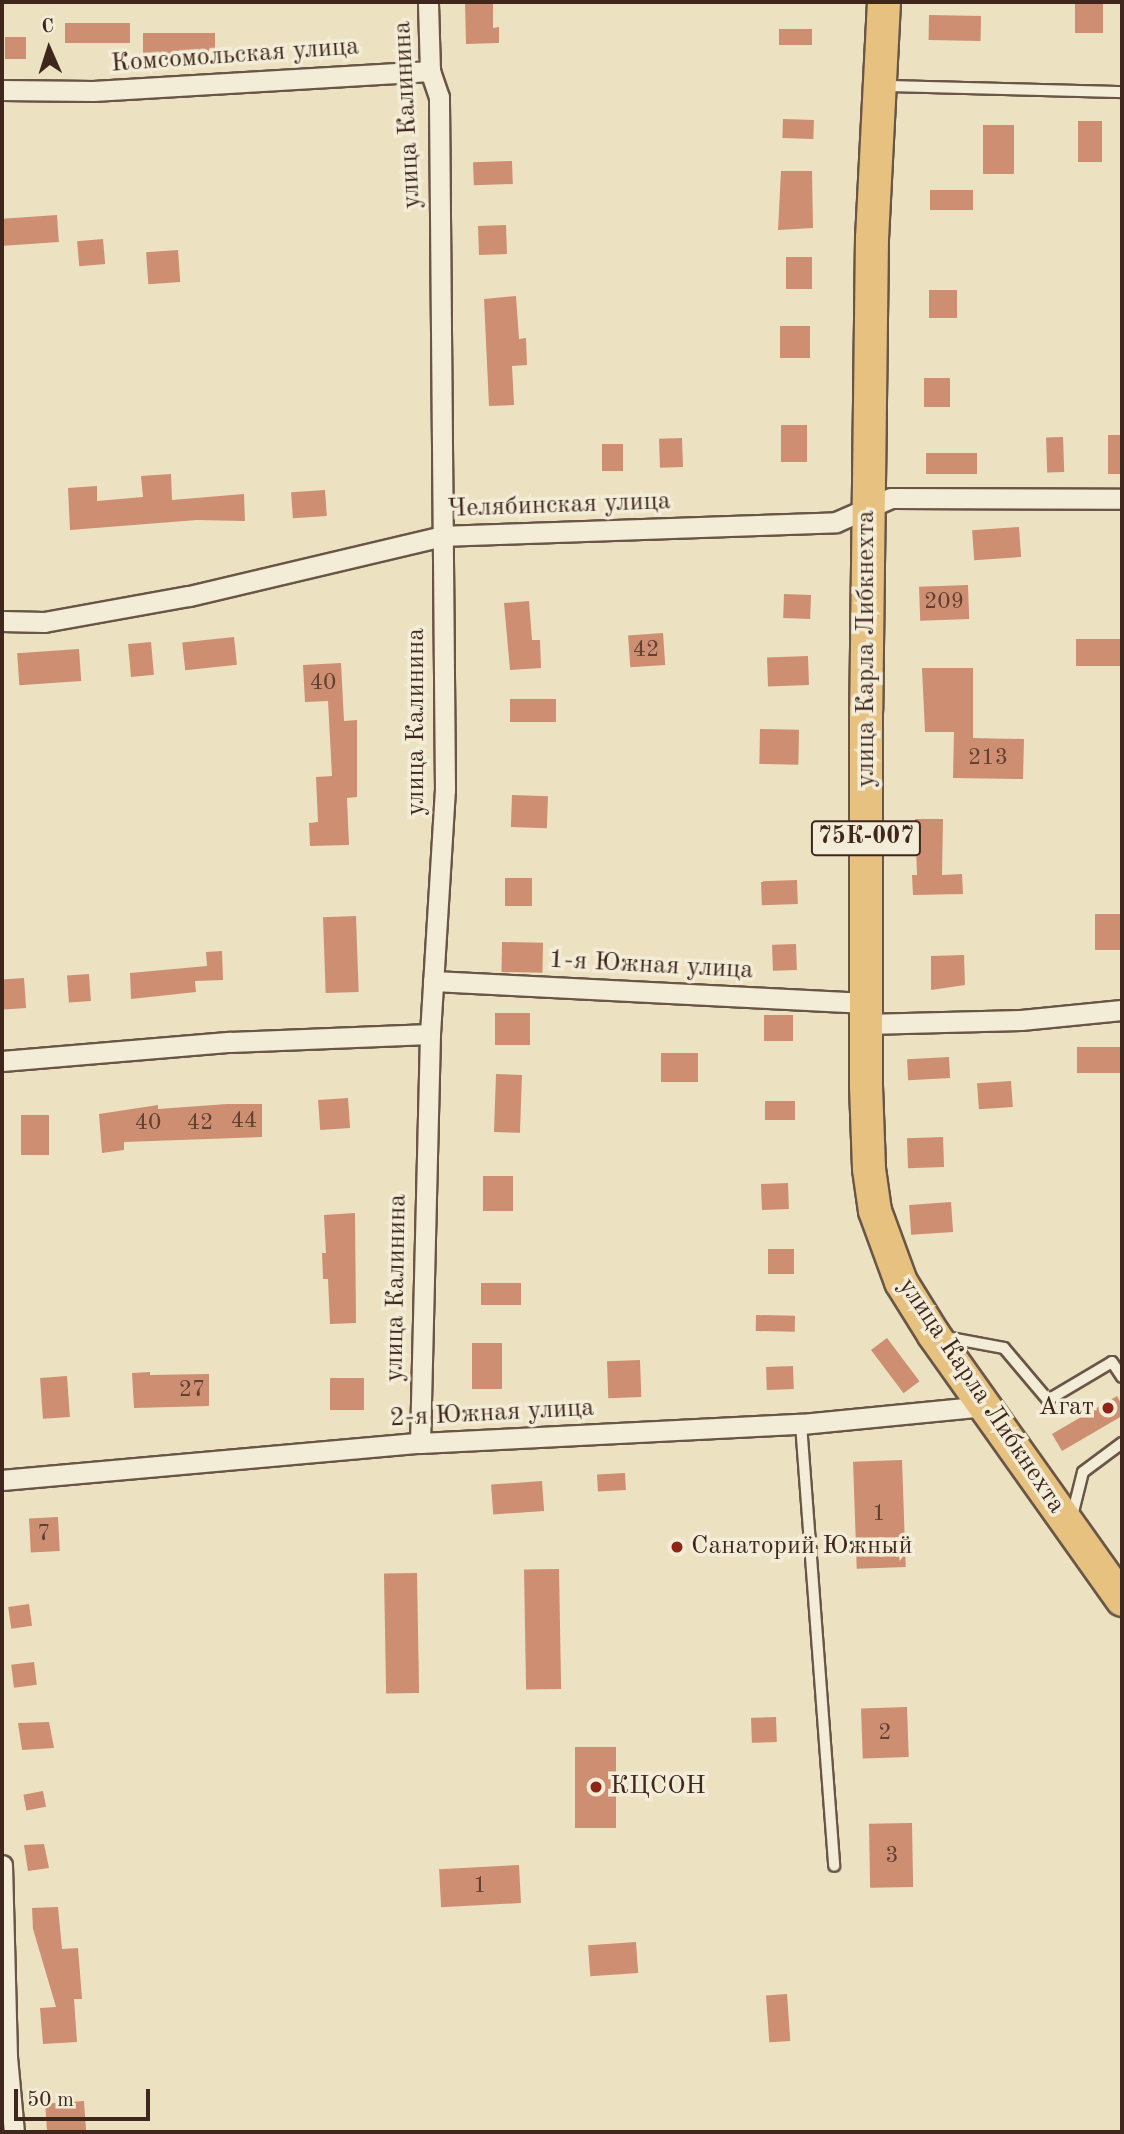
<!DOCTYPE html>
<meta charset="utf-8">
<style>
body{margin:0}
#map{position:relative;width:1124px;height:2134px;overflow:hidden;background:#ece2c1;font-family:"Old Standard TT",serif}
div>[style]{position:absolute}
.building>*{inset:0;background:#cd8e72;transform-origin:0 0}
.roads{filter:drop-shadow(2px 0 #6a5647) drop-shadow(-2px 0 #6a5647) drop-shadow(0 2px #6a5647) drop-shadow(0 -2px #6a5647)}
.service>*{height:10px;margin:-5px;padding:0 5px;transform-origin:5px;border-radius:5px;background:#f3ecd7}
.minor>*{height:19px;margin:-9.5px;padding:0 9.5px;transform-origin:9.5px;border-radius:9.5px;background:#f3ecd7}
.primary>*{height:32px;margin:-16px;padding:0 16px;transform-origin:16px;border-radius:16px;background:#e6c180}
.dots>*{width:19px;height:19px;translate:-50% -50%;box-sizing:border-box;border:4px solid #f3ecd7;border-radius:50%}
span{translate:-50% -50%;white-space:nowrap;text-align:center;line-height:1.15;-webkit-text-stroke:7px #f3ecd7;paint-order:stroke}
.number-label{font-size:23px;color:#624133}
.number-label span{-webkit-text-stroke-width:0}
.shield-label span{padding:2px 5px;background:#f3ecd7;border:2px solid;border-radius:5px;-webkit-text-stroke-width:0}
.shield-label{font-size:24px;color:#3f271e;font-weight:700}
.street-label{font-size:26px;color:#3f271e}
.poi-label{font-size:26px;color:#3f271e}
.right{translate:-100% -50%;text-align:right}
.left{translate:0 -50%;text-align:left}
.frame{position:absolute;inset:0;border:4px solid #3f271e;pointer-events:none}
.north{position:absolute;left:14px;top:14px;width:70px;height:70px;-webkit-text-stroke:5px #f3ecd7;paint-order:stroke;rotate:357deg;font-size:19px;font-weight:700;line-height:28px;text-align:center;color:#3f271e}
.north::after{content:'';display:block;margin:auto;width:24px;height:32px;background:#3f271e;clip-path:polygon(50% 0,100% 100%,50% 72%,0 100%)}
.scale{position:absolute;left:14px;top:2089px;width:136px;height:32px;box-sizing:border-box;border:4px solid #3f271e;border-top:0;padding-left:9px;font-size:21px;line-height:24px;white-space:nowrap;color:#3f271e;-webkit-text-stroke:5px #f3ecd7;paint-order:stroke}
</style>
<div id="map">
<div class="building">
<i style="clip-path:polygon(465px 2px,493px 2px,493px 28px,499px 27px,499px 43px,466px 44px)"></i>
<i style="left:1075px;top:4px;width:28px;height:29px"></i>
<i style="left:929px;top:15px;width:52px;height:25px;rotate:1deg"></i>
<i style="left:65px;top:23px;width:65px;height:20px"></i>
<i style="left:812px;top:29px;width:16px;height:33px;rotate:90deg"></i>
<i style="left:215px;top:33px;width:24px;height:72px;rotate:90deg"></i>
<i style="left:5px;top:37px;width:21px;height:22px"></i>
<i style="left:783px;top:119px;width:31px;height:19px;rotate:2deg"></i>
<i style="left:1078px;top:121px;width:24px;height:41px"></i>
<i style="left:983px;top:125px;width:31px;height:49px"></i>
<i style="left:512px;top:161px;width:23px;height:39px;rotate:88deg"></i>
<i style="clip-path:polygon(781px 171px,812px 171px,813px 228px,778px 230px)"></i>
<i style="left:930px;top:190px;width:43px;height:20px"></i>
<i style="left:57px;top:215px;width:27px;height:55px;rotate:86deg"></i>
<i style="left:506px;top:225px;width:29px;height:28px;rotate:88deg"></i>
<i style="left:103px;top:239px;width:25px;height:26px;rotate:85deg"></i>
<i style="left:178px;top:250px;width:32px;height:32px;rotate:86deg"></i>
<i style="left:786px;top:257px;width:26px;height:32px"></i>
<i style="left:929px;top:290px;width:28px;height:28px"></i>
<i style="clip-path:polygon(516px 296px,519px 339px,526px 338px,527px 365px,512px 366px,514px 405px,489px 406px,484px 299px)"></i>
<i style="left:810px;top:326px;width:32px;height:30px;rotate:90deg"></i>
<i style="left:924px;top:378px;width:26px;height:29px"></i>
<i style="left:781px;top:425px;width:26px;height:37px"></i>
<i style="left:1122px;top:435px;width:39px;height:14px;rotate:90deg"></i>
<i style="left:1063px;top:437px;width:35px;height:17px;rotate:88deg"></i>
<i style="left:682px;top:438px;width:29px;height:23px;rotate:88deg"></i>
<i style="left:602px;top:444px;width:21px;height:27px"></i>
<i style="left:926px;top:453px;width:51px;height:21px"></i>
<i style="clip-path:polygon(171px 474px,172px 500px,244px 494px,245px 521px,197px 520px,70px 530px,68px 488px,97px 486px,97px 501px,143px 497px,141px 476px)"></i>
<i style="left:325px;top:490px;width:26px;height:34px;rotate:86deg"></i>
<i style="left:1019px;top:527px;width:30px;height:47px;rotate:86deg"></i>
<i style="left:968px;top:585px;width:34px;height:49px;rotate:88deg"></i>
<i style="left:784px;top:594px;width:27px;height:24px;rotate:2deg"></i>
<i style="clip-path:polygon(529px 601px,532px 640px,540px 640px,541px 668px,510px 670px,504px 603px)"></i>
<i style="left:663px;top:633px;width:32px;height:35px;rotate:86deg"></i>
<i style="left:234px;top:637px;width:28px;height:52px;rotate:84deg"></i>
<i style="left:1076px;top:639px;width:45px;height:27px"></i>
<i style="left:151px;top:642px;width:33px;height:23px;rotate:85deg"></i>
<i style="left:79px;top:649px;width:32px;height:62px;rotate:86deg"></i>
<i style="left:808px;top:656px;width:29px;height:41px;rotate:88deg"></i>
<i style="clip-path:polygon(341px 663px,344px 721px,357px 720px,357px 797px,347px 798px,349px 845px,310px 846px,309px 823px,318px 822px,316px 777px,332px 776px,328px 701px,305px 702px,303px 665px)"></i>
<i style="clip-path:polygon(922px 668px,973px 668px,973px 738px,1024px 739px,1023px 779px,953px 778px,954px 732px,925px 732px)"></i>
<i style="left:510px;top:699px;width:46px;height:23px"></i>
<i style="left:760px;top:729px;width:39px;height:35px;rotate:1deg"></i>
<i style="left:512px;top:795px;width:36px;height:32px;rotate:2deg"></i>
<i style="clip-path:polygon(915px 819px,943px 819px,942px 875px,962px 874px,963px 894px,913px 895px,912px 875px,917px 875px)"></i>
<i style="left:505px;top:878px;width:27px;height:28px"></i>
<i style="left:797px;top:880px;width:24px;height:36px;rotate:88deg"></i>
<i style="left:1122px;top:914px;width:36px;height:27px;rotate:90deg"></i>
<i style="left:356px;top:916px;width:76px;height:33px;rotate:88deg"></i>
<i style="left:502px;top:942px;width:41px;height:30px;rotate:1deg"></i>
<i style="left:796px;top:944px;width:26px;height:24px;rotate:88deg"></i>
<i style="clip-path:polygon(222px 951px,223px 980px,195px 981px,196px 992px,131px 999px,130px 973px,207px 966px,206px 952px)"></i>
<i style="clip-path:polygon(964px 955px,965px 985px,931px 990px,931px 956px)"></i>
<i style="left:89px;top:974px;width:27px;height:22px;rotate:86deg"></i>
<i style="left:24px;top:978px;width:30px;height:22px;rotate:86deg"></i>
<i style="left:495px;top:1013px;width:35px;height:32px"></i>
<i style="left:764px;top:1015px;width:29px;height:26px"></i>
<i style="left:1122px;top:1047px;width:26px;height:45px;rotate:90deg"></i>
<i style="left:698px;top:1053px;width:29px;height:37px;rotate:90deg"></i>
<i style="left:949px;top:1057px;width:21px;height:42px;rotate:87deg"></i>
<i style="left:496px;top:1074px;width:26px;height:58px;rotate:2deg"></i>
<i style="left:1011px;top:1081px;width:26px;height:34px;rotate:86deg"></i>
<i style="left:348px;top:1098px;width:30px;height:30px;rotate:86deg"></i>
<i style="left:765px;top:1101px;width:30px;height:19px"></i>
<i style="clip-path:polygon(227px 1104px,262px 1104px,262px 1137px,124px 1142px,124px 1150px,102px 1153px,99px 1114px,158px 1105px,158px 1109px)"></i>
<i style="left:21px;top:1115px;width:28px;height:40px"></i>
<i style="left:943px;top:1137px;width:30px;height:36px;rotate:88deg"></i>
<i style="left:483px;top:1176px;width:30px;height:35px"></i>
<i style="left:788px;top:1183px;width:26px;height:27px;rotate:88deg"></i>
<i style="left:951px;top:1202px;width:30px;height:42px;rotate:86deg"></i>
<i style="clip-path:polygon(355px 1213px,356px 1323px,330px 1324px,328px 1279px,323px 1279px,322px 1253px,326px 1253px,324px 1215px)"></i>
<i style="left:768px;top:1249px;width:26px;height:25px"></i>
<i style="left:521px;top:1283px;width:22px;height:40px;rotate:90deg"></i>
<i style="left:756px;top:1315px;width:39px;height:16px;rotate:1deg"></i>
<i style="left:887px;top:1338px;width:54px;height:20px;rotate:53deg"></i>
<i style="left:472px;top:1343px;width:30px;height:46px"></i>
<i style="left:640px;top:1360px;width:37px;height:33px;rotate:88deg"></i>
<i style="left:793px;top:1366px;width:23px;height:27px;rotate:88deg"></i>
<i style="clip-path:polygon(150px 1372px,150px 1375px,209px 1374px,209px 1406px,134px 1408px,132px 1373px)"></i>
<i style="left:67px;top:1376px;width:41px;height:27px;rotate:86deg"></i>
<i style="left:330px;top:1378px;width:34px;height:32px"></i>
<i style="clip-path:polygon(1117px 1396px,1122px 1405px,1122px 1416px,1062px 1451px,1052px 1434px)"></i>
<i style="left:902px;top:1460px;width:107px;height:49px;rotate:88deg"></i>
<i style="left:625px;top:1473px;width:17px;height:28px;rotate:87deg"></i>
<i style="left:542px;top:1481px;width:30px;height:51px;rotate:86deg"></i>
<i style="left:58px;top:1517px;width:34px;height:29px;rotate:87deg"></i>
<i style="left:559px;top:1569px;width:120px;height:35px;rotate:89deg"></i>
<i style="left:417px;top:1573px;width:120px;height:33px;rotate:89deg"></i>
<i style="left:29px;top:1604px;width:22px;height:21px;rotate:82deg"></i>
<i style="left:34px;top:1662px;width:23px;height:23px;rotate:83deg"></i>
<i style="left:907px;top:1707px;width:50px;height:46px;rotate:88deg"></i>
<i style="left:776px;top:1717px;width:25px;height:25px;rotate:88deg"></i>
<i style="clip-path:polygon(49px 1722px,54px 1748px,22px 1750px,18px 1723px)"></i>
<i style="left:575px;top:1747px;width:41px;height:81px"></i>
<i style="left:43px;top:1791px;width:16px;height:20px;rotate:79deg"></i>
<i style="left:912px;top:1823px;width:64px;height:43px;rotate:89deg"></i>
<i style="clip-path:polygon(44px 1844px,49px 1868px,28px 1871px,24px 1845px)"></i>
<i style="left:519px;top:1865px;width:38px;height:80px;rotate:87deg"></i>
<i style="clip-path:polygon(58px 1907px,62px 1949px,78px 1948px,82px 1999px,74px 1999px,77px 2042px,43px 2044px,40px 2008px,56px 2007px,33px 1929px,32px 1908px)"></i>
<i style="left:636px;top:1942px;width:31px;height:48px;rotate:86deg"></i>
<i style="left:787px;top:1994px;width:47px;height:21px;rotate:86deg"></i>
<i style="left:84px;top:2101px;width:31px;height:39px;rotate:86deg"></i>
</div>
<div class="roads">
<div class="service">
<i style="left:885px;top:86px;width:237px;rotate:1.5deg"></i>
<i style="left:945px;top:1337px;width:60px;rotate:10.6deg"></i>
<i style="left:1004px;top:1348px;width:68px;rotate:49.8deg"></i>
<i style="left:1048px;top:1400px;width:74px;rotate:-30.7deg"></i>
<i style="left:1112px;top:1362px;width:18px;rotate:56deg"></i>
<i style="left:801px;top:1424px;width:443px;rotate:85.7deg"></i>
<i style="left:1072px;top:1516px;width:45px;rotate:-76deg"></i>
<i style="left:1083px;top:1472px;width:49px;rotate:-36.6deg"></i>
</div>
<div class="minor">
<i style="left:2px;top:90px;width:91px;rotate:0.6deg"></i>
<i style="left:93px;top:91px;width:338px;rotate:-3.4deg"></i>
<i style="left:2px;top:621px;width:42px;rotate:1.4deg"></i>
<i style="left:44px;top:622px;width:147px;rotate:-10.2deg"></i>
<i style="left:189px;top:596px;width:260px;rotate:-13.3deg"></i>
<i style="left:442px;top:536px;width:394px;rotate:-2deg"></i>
<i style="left:836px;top:522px;width:60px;rotate:-23.6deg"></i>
<i style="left:891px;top:498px;width:231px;rotate:0.2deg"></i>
<i style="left:433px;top:981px;width:434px;rotate:2.9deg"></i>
<i style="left:866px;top:1024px;width:155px;rotate:-1.5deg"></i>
<i style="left:1021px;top:1020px;width:101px;rotate:-5.7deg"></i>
<i style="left:2px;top:1061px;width:229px;rotate:-4.8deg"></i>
<i style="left:230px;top:1042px;width:200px;rotate:-2.3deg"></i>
<i style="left:420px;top:1443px;width:409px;rotate:-88.6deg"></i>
<i style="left:430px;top:1034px;width:245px;rotate:-86.5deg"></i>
<i style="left:445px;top:789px;width:692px;rotate:-90.5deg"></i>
<i style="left:439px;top:97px;width:28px;rotate:-109deg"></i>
<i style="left:430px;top:71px;width:69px;rotate:-91.7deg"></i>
<i style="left:2px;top:1480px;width:420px;rotate:-5.1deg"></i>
<i style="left:420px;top:1443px;width:381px;rotate:-2.9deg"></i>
<i style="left:801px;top:1424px;width:186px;rotate:-5.6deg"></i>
<i style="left:2px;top:1865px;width:192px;rotate:88.5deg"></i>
<i style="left:7px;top:2057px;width:75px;rotate:84.7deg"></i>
</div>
<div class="primary">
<i style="left:884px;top:2px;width:236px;rotate:92.9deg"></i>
<i style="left:872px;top:238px;width:472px;rotate:90.7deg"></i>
<i style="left:866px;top:710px;width:376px;rotate:90deg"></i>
<i style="left:866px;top:1086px;width:83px;rotate:87.9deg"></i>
<i style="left:869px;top:1169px;width:42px;rotate:81.9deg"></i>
<i style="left:875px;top:1211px;width:76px;rotate:69.9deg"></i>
<i style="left:901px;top:1282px;width:62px;rotate:58.1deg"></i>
<i style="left:934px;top:1335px;width:325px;rotate:54.6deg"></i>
</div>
</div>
<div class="dots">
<i style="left:1108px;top:1408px;background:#8f2418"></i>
<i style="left:677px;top:1547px;background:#8f2418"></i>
<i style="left:596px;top:1787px;background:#8f2418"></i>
</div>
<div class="number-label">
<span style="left:944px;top:602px">209</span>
<span style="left:646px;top:650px">42</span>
<span style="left:323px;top:683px">40</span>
<span style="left:988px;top:758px">213</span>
<span style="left:244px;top:1121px">44</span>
<span style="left:148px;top:1123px">40</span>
<span style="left:200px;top:1123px">42</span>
<span style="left:192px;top:1390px">27</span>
<span style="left:879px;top:1514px">1</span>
<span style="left:44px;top:1534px">7</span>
<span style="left:885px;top:1733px">2</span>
<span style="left:892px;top:1856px">3</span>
<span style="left:480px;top:1886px">1</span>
</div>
<div class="shield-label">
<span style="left:866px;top:838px">75К-007</span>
</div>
<div class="street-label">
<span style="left:235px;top:56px;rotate:-4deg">Комсомольская улица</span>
<span style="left:408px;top:115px;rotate:-93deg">улица Калинина</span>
<span style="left:559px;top:506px;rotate:-2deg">Челябинская улица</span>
<span style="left:867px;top:649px;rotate:-90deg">улица Карла Либкнехта</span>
<span style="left:417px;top:722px;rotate:-90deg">улица Калинина</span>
<span style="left:651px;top:966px;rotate:3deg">1-я Южная улица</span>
<span style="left:397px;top:1288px;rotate:-89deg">улица Калинина</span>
<span style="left:981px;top:1396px;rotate:56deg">улица Карла Либкнехта</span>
<span style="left:492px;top:1414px;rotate:-3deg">2-я Южная улица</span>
</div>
<div class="poi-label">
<span class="right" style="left:1094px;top:1408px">Агат</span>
<span class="left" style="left:691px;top:1547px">Санаторий Южный</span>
<span class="left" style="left:610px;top:1787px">КЦСОН</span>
</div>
<div class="frame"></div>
<div class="north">С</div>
<div class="scale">50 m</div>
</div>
